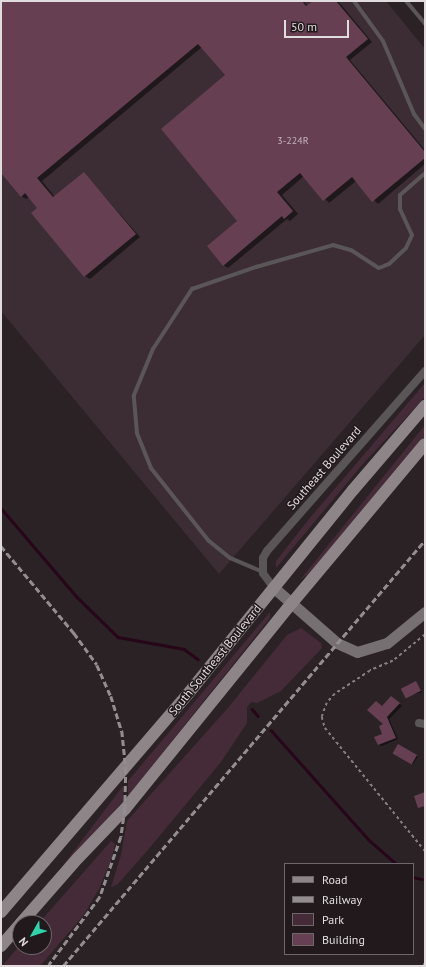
<!DOCTYPE html>
<style>
body{margin:0}
#map{position:relative;width:426px;height:967px;overflow:hidden;background:#2b2226;font-family:"PT Sans",sans-serif}
div>[style]{position:absolute}
.built>*{inset:0;background:#3b2d33}
.green>*{inset:0;background:#452b37}
.shadow>*{inset:0;background:#0007;transform-origin:0 0}
.stream>*{height:2.5px;margin:-1.25px;padding:0 1.25px;transform-origin:1.25px;border-radius:1.25px;background:#260618}
.building>*{inset:0;background:#664052;transform-origin:0 0}
.path>*{height:1.5px;margin-top:-0.75px;transform-origin:0;background:repeating-linear-gradient(90deg,#867f82 0 3px,transparent 0 6px)}
.lane>*{height:4px;margin:-2px;padding:0 2px;transform-origin:2px;border-radius:2px;background:#5a5557}
.street>*{height:8px;margin:-4px;padding:0 4px;transform-origin:4px;border-radius:4px;background:#5a5557}
.secondary>*{height:11px;margin:-5.5px;padding:0 5.5px;transform-origin:5.5px;border-radius:5.5px;background:#777073}
.primary>*{height:12px;margin:-6px;padding:0 6px;transform-origin:6px;border-radius:6px;background:#8e8589}
.rail>*{height:2.5px;margin-top:-1.25px;transform-origin:0;background:repeating-linear-gradient(90deg,#948d90 0 6px,transparent 0 9px)}
span{translate:-50% -50%;white-space:nowrap;text-align:center;line-height:1.15;-webkit-text-stroke:3px #21191c;paint-order:stroke}
.number-label{font-size:10px;color:#c2b5bb}
.number-label span{-webkit-text-stroke-width:0}
.street-label{font-size:12px;color:#e1dcde}
.frame{position:absolute;inset:0;border:2px solid #e1dcde;pointer-events:none}
.legend{position:absolute;left:284px;top:863px;width:130px;height:92px;box-sizing:border-box;background:#21191c;border:1px solid #6e676a;margin:0;padding:5px 7px;list-style:none;font-size:12px;color:#e1dcde}
.legend li{display:flex;align-items:center;gap:8px;height:20px}
.legend b{width:20px;border:1px solid #6e676a}
.north{position:absolute;left:12px;top:915px;width:40px;height:40px;box-sizing:border-box;background:#21191c;border:1px solid #6e676a;border-radius:50%;rotate:231deg;font-size:11px;font-weight:700;line-height:16px;text-align:center;color:#e1dcde}
.north::after{content:'';display:block;margin:auto;width:14px;height:18px;background:#30d4aa;clip-path:polygon(50% 0,100% 100%,50% 72%,0 100%)}
.scale{position:absolute;left:284px;top:20px;width:65px;height:18px;box-sizing:border-box;border:2px solid #e1dcde;border-top:0;padding-left:5px;font-size:12px;line-height:14px;white-space:nowrap;color:#e1dcde;-webkit-text-stroke:3px #21191c;paint-order:stroke}
</style>
<div id="map">
<div class="built">
<i style="clip-path:polygon(1px 1px,386px 1px,425px 49px,425px 335px,219px 574px,1px 311px)"></i>
</div>
<div class="green">
<i style="clip-path:polygon(425px 383px,425px 397px,362px 465px,276px 568px,276px 561px,309px 519px)"></i>
<i style="clip-path:polygon(425px 425px,425px 436px,311px 572px,300px 580px)"></i>
<i style="clip-path:polygon(270px 612px,270px 618px,128px 796px,128px 781px)"></i>
<i style="clip-path:polygon(301px 628px,321px 643px,322px 648px,281px 691px,257px 703px,251px 702px,247px 707px,247px 723px,221px 762px,147px 851px,117px 885px,111px 887px,121px 855px,127px 821px,227px 709px,287px 635px)"></i>
<i style="clip-path:polygon(123px 786px,123px 801px,67px 867px,64px 864px)"></i>
<i style="clip-path:polygon(111px 841px,115px 844px,112px 858px,99px 889px,83px 916px,40px 966px,2px 966px,20px 945px,20px 947px,44px 947px,44px 923px,39px 923px)"></i>
</div>
<div class="shadow">
<i style="clip-path:polygon(1px 1px,303px 1px,308px 6px,314px 1px,338px 1px,372px 42px,350px 60px,425px 150px,425px 164px,378px 204px,356px 181px,329px 203px,304px 176px,282px 195px,298px 214px,290px 221px,287px 219px,228px 268px,223px 265px,239px 221px,226px 76px,202px 47px,42px 181px,55px 197px,84px 173px,140px 237px,90px 279px,85px 276px,38px 208px,29px 197px,26px 199px,21px 196px,1px 172px)"></i>
<i style="clip-path:polygon(416px 682px,422px 692px,405px 697px)"></i>
<i style="clip-path:polygon(394px 699px,402px 706px,389px 719px,398px 739px,382px 746px,379px 745px,385px 725px,382px 707px)"></i>
<i style="left:399px;top:745px;width:22px;height:9px;rotate:32deg"></i>
</div>
<div class="stream">
<i style="left:1px;top:508px;width:118px;rotate:49.5deg"></i>
<i style="left:78px;top:598px;width:56px;rotate:44.3deg"></i>
<i style="left:118px;top:637px;width:67px;rotate:10.3deg"></i>
<i style="left:184px;top:649px;width:17px;rotate:36deg"></i>
<i style="left:252px;top:709px;width:9px;rotate:49deg"></i>
<i style="left:271px;top:730px;width:147px;rotate:48.3deg"></i>
<i style="left:369px;top:840px;width:37px;rotate:41deg"></i>
<i style="left:413px;top:877px;width:9px;rotate:13deg"></i>
</div>
<div class="building">
<i style="clip-path:polygon(1px 1px,302px 1px,306px 6px,313px 1px,336px 1px,368px 39px,346px 57px,425px 152px,425px 158px,372px 202px,352px 177px,323px 201px,300px 173px,277px 192px,293px 211px,284px 219px,282px 216px,223px 266px,207px 246px,237px 221px,161px 129px,225px 75px,198px 44px,37px 178px,53px 197px,84px 172px,136px 234px,84px 277px,31px 213px,37px 208px,25px 193px,21px 197px,1px 173px)"></i>
<i style="left:416px;top:681px;width:11px;height:17px;rotate:63deg"></i>
<i style="clip-path:polygon(391px 696px,400px 703px,387px 717px,396px 738px,378px 745px,374px 737px,382px 734px,379px 726px,383px 724px,367px 710px,376px 701px,382px 706px)"></i>
<i style="left:398px;top:744px;width:22px;height:11px;rotate:30deg"></i>
<i style="clip-path:polygon(425px 792px,425px 806px,418px 808px,414px 796px)"></i>
</div>
<div class="path">
<i style="left:425px;top:635px;width:41px;rotate:140.9deg"></i>
<i style="left:393px;top:661px;width:25px;rotate:157deg"></i>
<i style="left:370px;top:671px;width:42px;rotate:146.7deg"></i>
<i style="left:335px;top:694px;width:12px;rotate:132deg"></i>
<i style="left:327px;top:703px;width:15px;rotate:110deg"></i>
<i style="left:322px;top:717px;width:11px;rotate:75deg"></i>
<i style="left:325px;top:728px;width:159px;rotate:50.9deg"></i>
<i style="left:423px;top:966px;width:4px;rotate:-63deg"></i>
</div>
<div class="lane">
<i style="left:354px;top:1px;width:49px;rotate:54.1deg"></i>
<i style="left:383px;top:41px;width:79px;rotate:67deg"></i>
<i style="left:414px;top:114px;width:19px;rotate:54deg"></i>
<i style="left:406px;top:1px;width:30px;rotate:50deg"></i>
<i style="left:263px;top:572px;width:36px;rotate:-157deg"></i>
<i style="left:230px;top:558px;width:28px;rotate:-141deg"></i>
<i style="left:208px;top:540px;width:92px;rotate:-128.4deg"></i>
<i style="left:151px;top:468px;width:38px;rotate:-112deg"></i>
<i style="left:137px;top:433px;width:38px;rotate:-95deg"></i>
<i style="left:134px;top:395px;width:50px;rotate:-67.6deg"></i>
<i style="left:153px;top:349px;width:72px;rotate:-57deg"></i>
<i style="left:192px;top:289px;width:68px;rotate:-19deg"></i>
<i style="left:256px;top:267px;width:80px;rotate:-15.9deg"></i>
<i style="left:333px;top:245px;width:19px;rotate:16deg"></i>
<i style="left:351px;top:250px;width:33px;rotate:33deg"></i>
<i style="left:379px;top:268px;width:11px;rotate:-22deg"></i>
<i style="left:389px;top:264px;width:23px;rotate:-43deg"></i>
<i style="left:406px;top:248px;width:14px;rotate:-65deg"></i>
<i style="left:412px;top:235px;width:29px;rotate:-115deg"></i>
<i style="left:400px;top:209px;width:14px;rotate:-90deg"></i>
<i style="left:400px;top:195px;width:33px;rotate:-41deg"></i>
</div>
<div class="street">
<i style="left:273px;top:587px;width:17px;rotate:-126deg"></i>
<i style="left:263px;top:573px;width:15px;rotate:-90deg"></i>
<i style="left:263px;top:558px;width:8px;rotate:-60deg"></i>
<i style="left:267px;top:551px;width:240px;rotate:-48.7deg"></i>
<i style="left:419px;top:723px;width:6px;rotate:9deg"></i>
</div>
<div class="secondary">
<i style="left:273px;top:587px;width:85px;rotate:41.2deg"></i>
<i style="left:337px;top:643px;width:22px;rotate:24deg"></i>
<i style="left:357px;top:652px;width:31px;rotate:-17deg"></i>
<i style="left:387px;top:643px;width:49px;rotate:-39.2deg"></i>
</div>
<div class="primary">
<i style="left:1px;top:912px;width:286px;rotate:-49.4deg"></i>
<i style="left:187px;top:695px;width:264px;rotate:-51deg"></i>
<i style="left:353px;top:490px;width:111px;rotate:-49.4deg"></i>
<i style="left:21px;top:923px;width:86px;rotate:-48.8deg"></i>
<i style="left:78px;top:858px;width:68px;rotate:-46.2deg"></i>
<i style="left:125px;top:809px;width:265px;rotate:-51deg"></i>
<i style="left:292px;top:603px;width:207px;rotate:-50.1deg"></i>
<i style="left:1px;top:946px;width:29px;rotate:-49deg"></i>
</div>
<div class="rail">
<i style="left:1px;top:546px;width:114px;rotate:50deg"></i>
<i style="left:74px;top:633px;width:39px;rotate:54deg"></i>
<i style="left:97px;top:665px;width:34px;rotate:66deg"></i>
<i style="left:111px;top:696px;width:37px;rotate:73deg"></i>
<i style="left:122px;top:731px;width:37px;rotate:84deg"></i>
<i style="left:126px;top:768px;width:41px;rotate:91.4deg"></i>
<i style="left:125px;top:809px;width:28px;rotate:98deg"></i>
<i style="left:121px;top:837px;width:64px;rotate:109.3deg"></i>
<i style="left:100px;top:897px;width:85px;rotate:126.9deg"></i>
<i style="left:63px;top:966px;width:559px;rotate:-49.64deg"></i>
</div>
<div class="number-label">
<span style="left:293px;top:141px">3-224R</span>
</div>
<div class="street-label">
<span style="left:324px;top:468px;rotate:-49deg">Southeast Boulevard</span>
<span style="left:215px;top:660px;rotate:-51deg">South Southeast Boulevard</span>
</div>
<div class="frame"></div>
<ul class="legend">
<li><b style="height:5px;background:#8e8589"></b>Road</li>
<li><b style="height:5px;background:#948d90"></b>Railway</li>
<li><b style="height:11px;background:#452b37"></b>Park</li>
<li><b style="height:11px;background:#664052"></b>Building</li>
</ul>
<div class="north">N</div>
<div class="scale">50 m</div>
</div>
